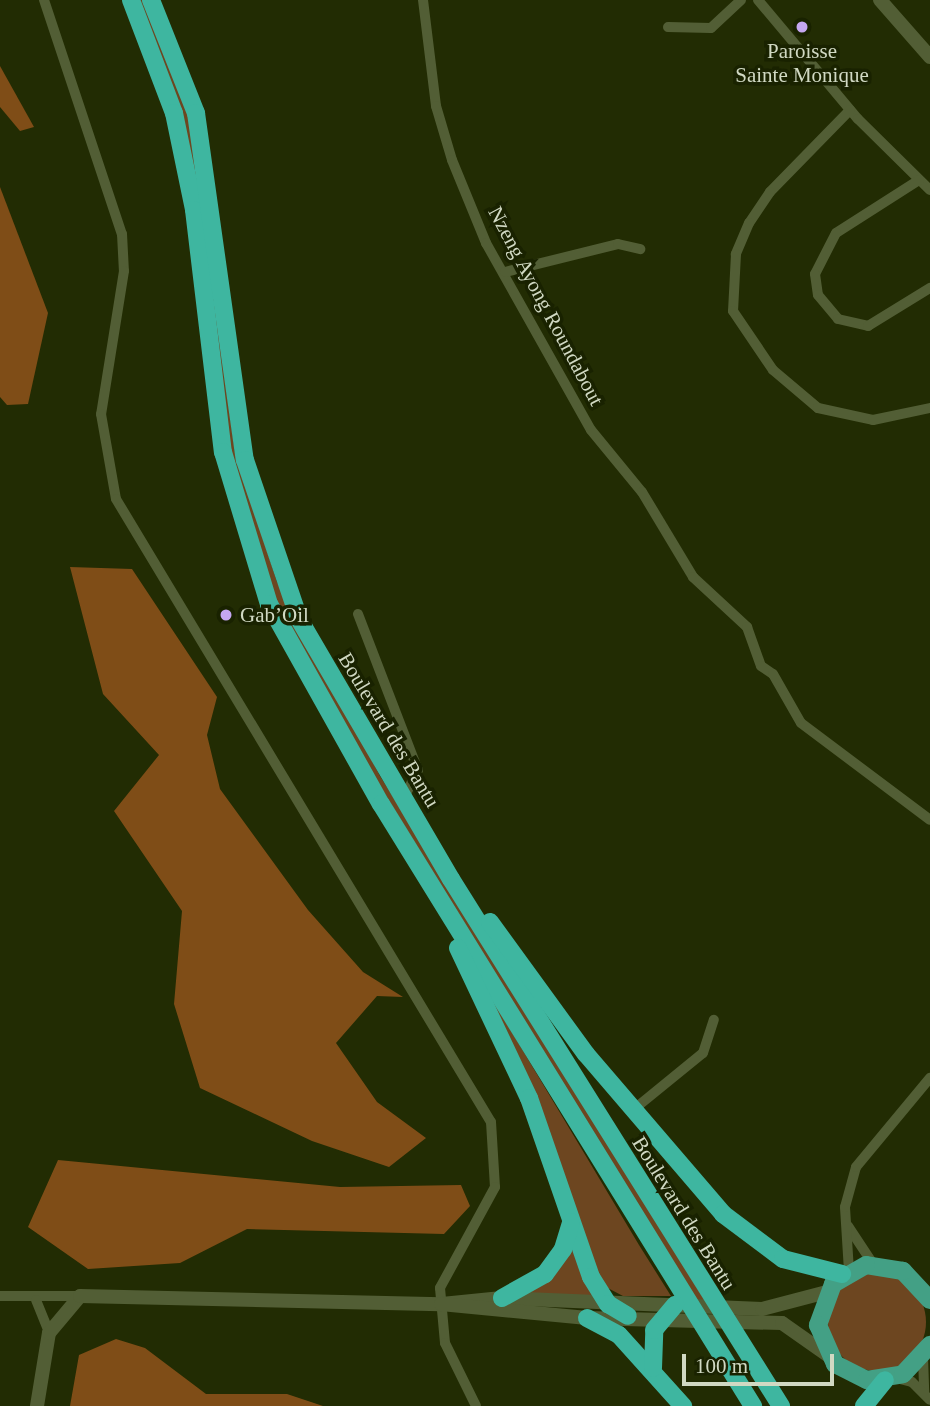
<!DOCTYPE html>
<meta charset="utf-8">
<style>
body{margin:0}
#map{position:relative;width:930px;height:1406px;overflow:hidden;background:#222c03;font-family:"Times New Roman",serif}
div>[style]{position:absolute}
.green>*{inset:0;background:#6d4620}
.round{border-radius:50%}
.forest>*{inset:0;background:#7f4d17}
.minor>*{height:10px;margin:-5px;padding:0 5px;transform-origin:5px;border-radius:5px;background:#525e35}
.tertiary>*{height:14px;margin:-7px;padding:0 7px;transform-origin:7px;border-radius:7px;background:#525e35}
.primary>*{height:18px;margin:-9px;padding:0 9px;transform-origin:9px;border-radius:9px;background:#43a085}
.trunk>*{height:18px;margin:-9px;padding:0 9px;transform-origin:9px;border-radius:9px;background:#3eb6a0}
.dots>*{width:19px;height:19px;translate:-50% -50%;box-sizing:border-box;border:4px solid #192200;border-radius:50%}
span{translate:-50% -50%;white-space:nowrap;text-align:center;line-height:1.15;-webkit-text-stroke:7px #192200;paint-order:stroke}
.poi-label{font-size:21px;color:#d1d9c3}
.left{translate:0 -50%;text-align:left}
.street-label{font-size:21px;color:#d1d9c3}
.scale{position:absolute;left:682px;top:1354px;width:152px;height:32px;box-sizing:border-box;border:4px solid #d1d9c3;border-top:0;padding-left:9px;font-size:21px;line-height:24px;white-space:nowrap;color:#d1d9c3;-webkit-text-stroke:5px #192200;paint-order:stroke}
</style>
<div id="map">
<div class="green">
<i style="clip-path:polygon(140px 0,145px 0,187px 103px,235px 452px,277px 582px,380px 776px,707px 1304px,696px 1303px,305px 663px,265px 575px,234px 474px,180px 108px)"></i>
<i style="clip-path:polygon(483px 984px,639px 1245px,671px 1296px,623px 1296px,602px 1285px)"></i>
<i style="clip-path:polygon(573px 1238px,595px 1296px,528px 1294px,535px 1289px)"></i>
<i class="round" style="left:828px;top:1273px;width:98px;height:98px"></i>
</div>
<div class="forest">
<i style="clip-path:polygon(0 66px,34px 127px,20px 131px,0 107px)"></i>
<i style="clip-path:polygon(0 187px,48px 313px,28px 404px,7px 405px,0 397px)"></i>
<i style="clip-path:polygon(70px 567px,132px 569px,217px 697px,207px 735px,220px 789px,308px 910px,363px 972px,403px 997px,377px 996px,336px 1043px,377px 1102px,426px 1138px,389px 1167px,312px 1141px,200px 1088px,174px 1004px,182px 911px,114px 811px,159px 755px,103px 694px)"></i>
<i style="clip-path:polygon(58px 1160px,340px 1187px,461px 1185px,470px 1206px,444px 1234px,247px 1229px,180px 1263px,88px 1269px,28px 1227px)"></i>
<i style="clip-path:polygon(116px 1339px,145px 1348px,206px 1394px,287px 1394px,323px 1406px,70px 1406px,79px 1355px)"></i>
</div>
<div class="minor">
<i style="left:44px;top:0;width:247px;rotate:71.6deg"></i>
<i style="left:122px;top:234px;width:37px;rotate:87deg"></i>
<i style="left:124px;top:271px;width:145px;rotate:99.1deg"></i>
<i style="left:101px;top:414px;width:86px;rotate:80deg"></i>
<i style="left:116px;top:499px;width:727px;rotate:58.96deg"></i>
<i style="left:491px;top:1122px;width:65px;rotate:86.5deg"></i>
<i style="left:495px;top:1187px;width:115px;rotate:118.6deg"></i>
<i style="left:440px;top:1288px;width:55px;rotate:84.8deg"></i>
<i style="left:445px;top:1343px;width:70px;rotate:63.8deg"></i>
<i style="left:423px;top:0;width:107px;rotate:83deg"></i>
<i style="left:436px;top:106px;width:56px;rotate:73.5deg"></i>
<i style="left:452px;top:160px;width:90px;rotate:67.7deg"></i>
<i style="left:486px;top:243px;width:214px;rotate:60.7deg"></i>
<i style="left:591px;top:430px;width:80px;rotate:50.6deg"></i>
<i style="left:642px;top:492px;width:99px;rotate:59deg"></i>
<i style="left:693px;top:577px;width:74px;rotate:42.8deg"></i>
<i style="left:747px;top:627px;width:41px;rotate:70.3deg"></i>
<i style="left:761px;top:666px;width:14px;rotate:34deg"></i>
<i style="left:773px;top:674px;width:56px;rotate:60.3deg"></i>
<i style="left:801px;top:723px;width:161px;rotate:36.9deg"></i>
<i style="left:758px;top:0;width:155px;rotate:50deg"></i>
<i style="left:858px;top:119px;width:101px;rotate:44.6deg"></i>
<i style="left:668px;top:27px;width:43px;rotate:1.3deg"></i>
<i style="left:711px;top:28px;width:41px;rotate:-43deg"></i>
<i style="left:850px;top:110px;width:115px;rotate:134.3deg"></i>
<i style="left:770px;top:192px;width:37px;rotate:124deg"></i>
<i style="left:749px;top:223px;width:34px;rotate:113deg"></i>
<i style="left:736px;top:254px;width:57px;rotate:93deg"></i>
<i style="left:733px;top:311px;width:71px;rotate:55.9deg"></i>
<i style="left:773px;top:370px;width:59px;rotate:40.2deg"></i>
<i style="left:818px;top:408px;width:56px;rotate:12.3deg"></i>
<i style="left:873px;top:420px;width:58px;rotate:-11.9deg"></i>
<i style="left:919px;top:180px;width:98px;rotate:147.4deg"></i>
<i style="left:836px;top:233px;width:46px;rotate:117.1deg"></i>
<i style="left:815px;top:274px;width:21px;rotate:82deg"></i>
<i style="left:818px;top:295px;width:31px;rotate:50deg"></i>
<i style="left:838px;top:319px;width:31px;rotate:13deg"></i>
<i style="left:868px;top:326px;width:73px;rotate:-31.5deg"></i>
<i style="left:505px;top:272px;width:116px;rotate:-13.9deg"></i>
<i style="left:618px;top:244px;width:23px;rotate:13deg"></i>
<i style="left:358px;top:614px;width:167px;rotate:69deg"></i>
<i style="left:418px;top:770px;width:33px;rotate:117deg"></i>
<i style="left:633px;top:1110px;width:90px;rotate:-39.2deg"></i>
<i style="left:703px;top:1053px;width:35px;rotate:-72deg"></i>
<i style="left:848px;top:1226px;width:45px;rotate:56.7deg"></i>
<i style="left:849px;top:1271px;width:64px;rotate:-93.6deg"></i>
<i style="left:845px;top:1207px;width:41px;rotate:-74.6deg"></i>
<i style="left:856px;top:1167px;width:116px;rotate:-50.3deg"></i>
<i style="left:0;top:1296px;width:80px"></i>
<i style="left:36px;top:1300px;width:35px;rotate:68deg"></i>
<i style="left:923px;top:1357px;width:35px;rotate:88deg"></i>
<i style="left:896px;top:1378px;width:16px;rotate:14deg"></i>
<i style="left:912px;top:1382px;width:25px;rotate:45deg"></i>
</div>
<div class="tertiary">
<i style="left:880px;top:0;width:76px;rotate:48.7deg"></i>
<i style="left:442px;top:1304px;width:60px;rotate:-5.7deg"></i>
<i style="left:502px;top:1298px;width:260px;rotate:2.4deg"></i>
<i style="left:762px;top:1309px;width:67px;rotate:-14.7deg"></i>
<i style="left:37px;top:1406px;width:74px;rotate:-80.7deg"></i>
<i style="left:49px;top:1333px;width:48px;rotate:-50deg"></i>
<i style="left:80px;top:1296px;width:361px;rotate:1.3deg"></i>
<i style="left:441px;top:1304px;width:147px;rotate:5.5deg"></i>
<i style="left:587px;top:1318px;width:195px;rotate:1.5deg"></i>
<i style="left:782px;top:1323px;width:57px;rotate:35.1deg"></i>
</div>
<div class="primary">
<i style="left:930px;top:1300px;width:40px;rotate:-133deg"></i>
<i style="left:903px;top:1271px;width:37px;rotate:-171deg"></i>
<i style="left:866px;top:1265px;width:38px;rotate:150deg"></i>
<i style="left:833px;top:1284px;width:44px;rotate:110.1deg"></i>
<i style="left:818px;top:1325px;width:43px;rotate:66.4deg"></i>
<i style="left:835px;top:1364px;width:36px;rotate:27deg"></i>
<i style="left:867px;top:1380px;width:36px;rotate:-9deg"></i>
<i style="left:903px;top:1374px;width:40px;rotate:-47deg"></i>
</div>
<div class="trunk">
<i style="left:131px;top:0;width:121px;rotate:69.2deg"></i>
<i style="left:174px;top:113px;width:99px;rotate:78.3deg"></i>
<i style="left:194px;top:210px;width:244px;rotate:83.2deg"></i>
<i style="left:223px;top:452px;width:159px;rotate:73.2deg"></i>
<i style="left:269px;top:604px;width:229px;rotate:60.8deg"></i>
<i style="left:381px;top:804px;width:708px;rotate:58.29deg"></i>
<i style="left:151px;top:0;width:122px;rotate:68.3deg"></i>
<i style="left:196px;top:113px;width:350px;rotate:82deg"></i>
<i style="left:245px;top:460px;width:168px;rotate:71.2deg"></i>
<i style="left:299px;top:619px;width:301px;rotate:59.7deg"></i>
<i style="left:451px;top:879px;width:622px;rotate:57.95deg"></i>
<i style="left:490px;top:922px;width:163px;rotate:54deg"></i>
<i style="left:586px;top:1054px;width:211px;rotate:49.4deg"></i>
<i style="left:723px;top:1214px;width:75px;rotate:36.9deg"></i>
<i style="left:783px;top:1259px;width:61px;rotate:14.3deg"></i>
<i style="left:458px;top:948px;width:166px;rotate:64.7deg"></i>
<i style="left:529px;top:1098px;width:189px;rotate:70.9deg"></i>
<i style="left:591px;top:1277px;width:32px;rotate:58deg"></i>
<i style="left:608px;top:1304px;width:23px;rotate:31deg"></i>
<i style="left:502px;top:1298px;width:49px;rotate:-29.2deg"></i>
<i style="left:545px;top:1274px;width:31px;rotate:-54deg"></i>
<i style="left:563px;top:1249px;width:28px;rotate:-73deg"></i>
<i style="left:587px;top:1318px;width:36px;rotate:28deg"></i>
<i style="left:619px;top:1335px;width:96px;rotate:48deg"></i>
<i style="left:653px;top:1368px;width:38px;rotate:-88deg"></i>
<i style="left:654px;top:1330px;width:33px;rotate:-50deg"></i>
<i style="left:864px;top:1406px;width:33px;rotate:-51deg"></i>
</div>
<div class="dots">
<i style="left:802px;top:27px;background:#c5a7f1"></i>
<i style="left:226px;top:615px;background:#c5a7f1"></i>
</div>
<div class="poi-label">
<span style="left:802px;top:63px">Paroisse<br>Sainte Monique</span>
<span class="left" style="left:240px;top:615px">Gab’Oil</span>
</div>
<div class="street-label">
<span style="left:546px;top:306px;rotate:62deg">Nzeng Ayong Roundabout</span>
<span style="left:389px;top:730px;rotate:59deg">Boulevard des Bantu</span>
<span style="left:684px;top:1213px;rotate:58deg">Boulevard des Bantu</span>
</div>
<div class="scale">100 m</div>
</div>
